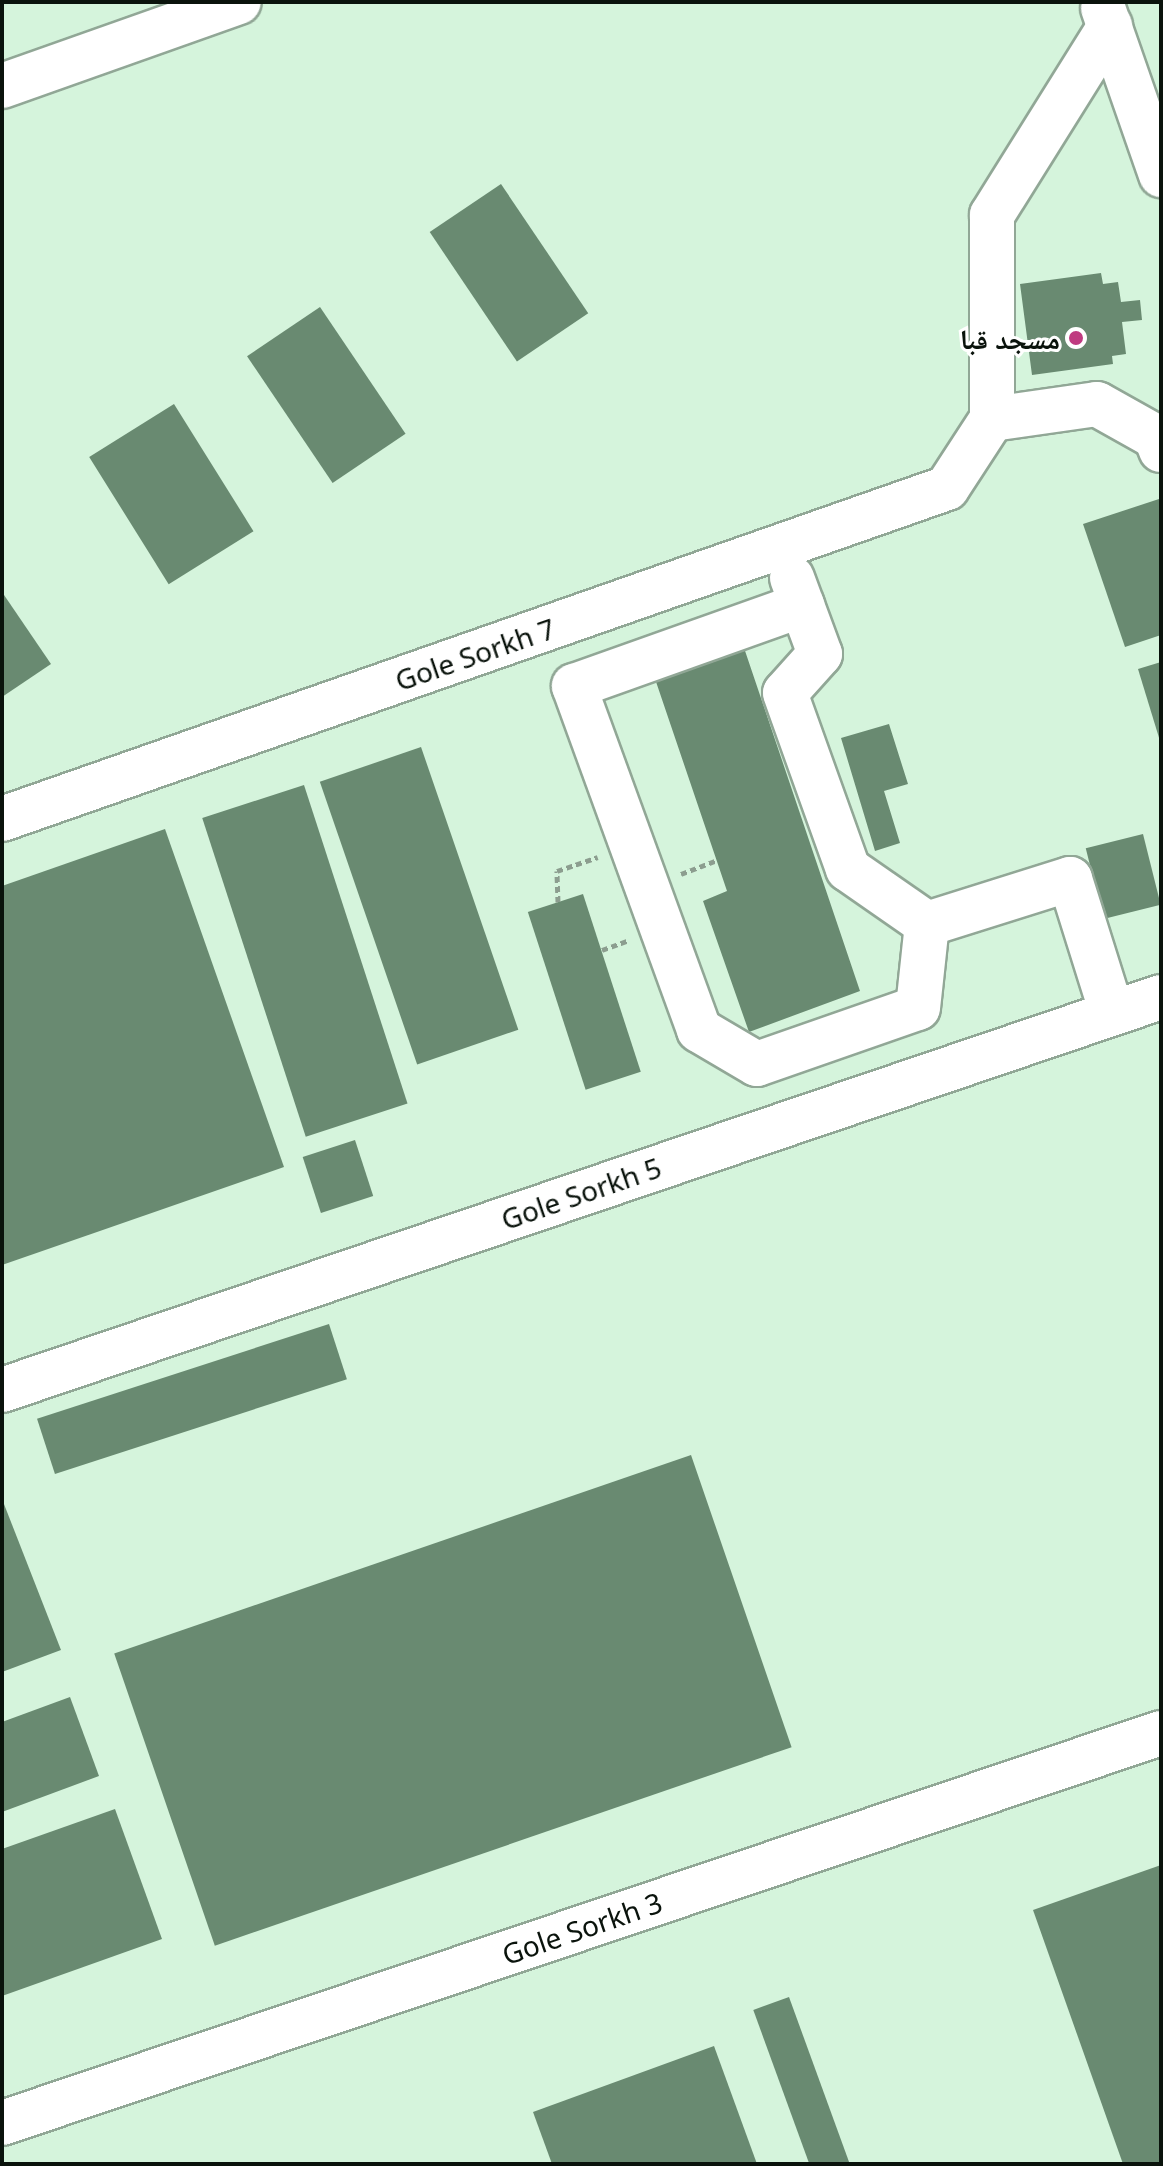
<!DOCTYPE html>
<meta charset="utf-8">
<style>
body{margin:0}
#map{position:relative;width:1163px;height:2166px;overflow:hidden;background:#e7ffec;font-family:"Noto Sans","Noto Naskh Arabic",sans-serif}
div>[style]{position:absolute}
.built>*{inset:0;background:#d5f4dc;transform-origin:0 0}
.building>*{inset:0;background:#698a71;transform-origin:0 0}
.path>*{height:5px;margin-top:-2.5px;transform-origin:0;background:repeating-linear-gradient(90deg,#8c9d8f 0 6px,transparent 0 10px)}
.roads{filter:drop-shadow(2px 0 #91a796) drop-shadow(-2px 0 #91a796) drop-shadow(0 2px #91a796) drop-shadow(0 -2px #91a796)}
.minor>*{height:44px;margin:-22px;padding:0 22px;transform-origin:22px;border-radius:22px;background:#fff}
.dots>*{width:22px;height:22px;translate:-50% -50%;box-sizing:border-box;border:4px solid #fff;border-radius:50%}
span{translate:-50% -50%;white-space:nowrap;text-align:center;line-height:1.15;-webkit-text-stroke:6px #fff;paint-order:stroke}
.poi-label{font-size:28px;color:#0a130c;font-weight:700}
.right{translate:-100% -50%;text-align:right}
.street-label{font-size:28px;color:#0a130c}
.frame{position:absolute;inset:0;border:4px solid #0a130c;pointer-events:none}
</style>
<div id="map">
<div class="built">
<i style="left:2px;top:2px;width:1159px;height:2162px"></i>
</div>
<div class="building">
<i style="left:501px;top:184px;width:156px;height:86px;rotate:56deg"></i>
<i style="clip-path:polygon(1101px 273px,1103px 284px,1118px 282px,1121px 302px,1140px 300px,1142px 320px,1122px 322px,1126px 354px,1112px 356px,1113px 364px,1032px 375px,1020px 284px)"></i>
<i style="left:320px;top:307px;width:153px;height:88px;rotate:56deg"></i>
<i style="left:174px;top:404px;width:150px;height:100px;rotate:58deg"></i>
<i style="clip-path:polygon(1159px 499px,1161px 635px,1125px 647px,1083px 524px)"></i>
<i style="clip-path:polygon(2px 592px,51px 664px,2px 697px)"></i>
<i style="clip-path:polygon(740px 636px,860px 991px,749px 1032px,703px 901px,727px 891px,651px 667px)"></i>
<i style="clip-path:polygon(1161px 662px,1161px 741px,1160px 741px,1138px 669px)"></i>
<i style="clip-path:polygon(889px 724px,908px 784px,884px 791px,900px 843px,875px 851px,841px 738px)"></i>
<i style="left:421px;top:747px;width:299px;height:107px;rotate:71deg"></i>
<i style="left:304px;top:785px;width:335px;height:107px;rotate:72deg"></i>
<i style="clip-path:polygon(165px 829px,284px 1167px,2px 1265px,2px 886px)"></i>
<i style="left:1143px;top:834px;width:73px;height:59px;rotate:76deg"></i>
<i style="left:583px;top:894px;width:187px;height:58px;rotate:72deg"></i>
<i style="left:355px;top:1140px;width:59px;height:55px;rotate:72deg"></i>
<i style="left:329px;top:1324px;width:58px;height:307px;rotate:72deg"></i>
<i style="left:691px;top:1455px;width:309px;height:610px;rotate:71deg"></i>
<i style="clip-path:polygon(2px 1499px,61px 1650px,2px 1672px)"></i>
<i style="clip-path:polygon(70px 1697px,99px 1776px,2px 1812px,2px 1722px)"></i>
<i style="clip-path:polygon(115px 1809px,162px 1939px,2px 1996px,2px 1849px)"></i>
<i style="clip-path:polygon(1161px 1865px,1161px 2164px,1123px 2164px,1033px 1910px)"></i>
<i style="left:789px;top:1997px;width:178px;height:38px;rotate:70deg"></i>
<i style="clip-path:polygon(714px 2046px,757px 2164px,552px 2164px,533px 2112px)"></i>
</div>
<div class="path">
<i style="left:681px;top:874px;width:39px;rotate:-21deg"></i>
<i style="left:558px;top:902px;width:31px;rotate:-92deg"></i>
<i style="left:557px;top:871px;width:43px;rotate:-18.9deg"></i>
<i style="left:602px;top:950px;width:27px;rotate:-20deg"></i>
</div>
<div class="roads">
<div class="minor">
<i style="left:1103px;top:8px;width:177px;rotate:70.8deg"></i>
<i style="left:2px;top:86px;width:251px;rotate:-19.5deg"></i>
<i style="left:992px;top:419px;width:106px;rotate:-8.1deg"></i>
<i style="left:1097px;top:404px;width:68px;rotate:29.2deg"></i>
<i style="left:1156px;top:437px;width:14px;rotate:69deg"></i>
<i style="left:792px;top:578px;width:81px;rotate:69.8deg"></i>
<i style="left:820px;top:654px;width:52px;rotate:131.9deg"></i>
<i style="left:785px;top:693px;width:187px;rotate:70.3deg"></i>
<i style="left:848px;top:869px;width:96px;rotate:34.8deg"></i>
<i style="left:802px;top:605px;width:242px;rotate:160.4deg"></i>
<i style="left:574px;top:686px;width:366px;rotate:70deg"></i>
<i style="left:699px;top:1030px;width:67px;rotate:30.4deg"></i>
<i style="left:757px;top:1064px;width:170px;rotate:-19.2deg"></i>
<i style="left:918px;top:1008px;width:84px;rotate:-83.9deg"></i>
<i style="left:927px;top:924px;width:150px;rotate:-17.5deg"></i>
<i style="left:1070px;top:879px;width:140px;rotate:72.6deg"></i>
<i style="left:2px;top:819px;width:1001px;rotate:-19.3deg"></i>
<i style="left:947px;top:488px;width:82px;rotate:-56.9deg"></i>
<i style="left:992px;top:419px;width:204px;rotate:-90deg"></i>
<i style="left:992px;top:215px;width:223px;rotate:-58deg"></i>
<i style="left:2px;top:1390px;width:1224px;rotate:-18.73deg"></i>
<i style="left:2px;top:2123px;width:1223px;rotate:-18.6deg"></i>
</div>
</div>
<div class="dots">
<i style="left:1076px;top:338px;background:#bf3b80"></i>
</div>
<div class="poi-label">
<span class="right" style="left:1060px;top:338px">مسجد قبا</span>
</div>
<div class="street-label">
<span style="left:475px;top:654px;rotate:-19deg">Gole Sorkh 7</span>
<span style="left:581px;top:1193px;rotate:-19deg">Gole Sorkh 5</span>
<span style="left:582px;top:1928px;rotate:-19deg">Gole Sorkh 3</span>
</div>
<div class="frame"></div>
</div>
